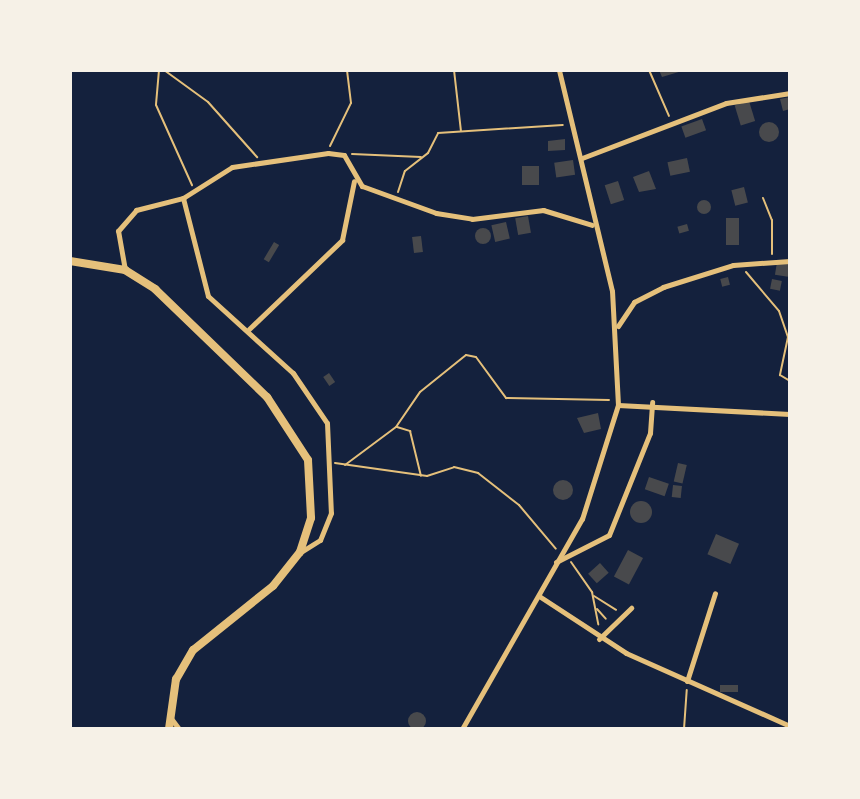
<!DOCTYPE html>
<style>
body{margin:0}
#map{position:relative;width:860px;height:799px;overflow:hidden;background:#14213d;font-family:Commissioner,sans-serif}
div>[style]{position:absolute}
.building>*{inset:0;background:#48494c;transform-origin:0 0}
.round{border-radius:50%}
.path>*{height:2px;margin:-1px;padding:0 1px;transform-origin:1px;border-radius:1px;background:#e5c07b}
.minor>*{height:5px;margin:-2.5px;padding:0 2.5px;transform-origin:2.5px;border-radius:2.5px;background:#e5c07b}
.trunk>*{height:8px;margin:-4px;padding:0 4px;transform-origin:4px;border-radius:4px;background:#e5c07b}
span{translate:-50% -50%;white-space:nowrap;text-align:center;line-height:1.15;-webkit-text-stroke:6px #f6f1e7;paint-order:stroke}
.frame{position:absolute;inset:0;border:72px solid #f6f1e7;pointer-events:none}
</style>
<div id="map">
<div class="building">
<i style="clip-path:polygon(659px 70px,682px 70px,682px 71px,662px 77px)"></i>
<i style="clip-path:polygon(790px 97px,790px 109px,783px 111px,780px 99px)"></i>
<i style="left:749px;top:101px;width:21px;height:15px;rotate:73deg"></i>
<i style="left:702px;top:119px;width:12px;height:22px;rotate:70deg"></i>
<i class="round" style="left:759px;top:122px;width:20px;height:20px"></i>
<i style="clip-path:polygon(565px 139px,565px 150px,548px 151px,548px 141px)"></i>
<i style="left:687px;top:158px;width:14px;height:20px;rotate:78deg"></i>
<i style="left:573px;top:160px;width:15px;height:19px;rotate:82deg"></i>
<i style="left:522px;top:166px;width:17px;height:19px"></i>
<i style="clip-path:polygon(649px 171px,656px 189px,639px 192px,633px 177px)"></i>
<i style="left:618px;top:181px;width:20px;height:14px;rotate:72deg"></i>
<i style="left:744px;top:187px;width:16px;height:13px;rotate:76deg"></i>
<i class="round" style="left:697px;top:200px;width:14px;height:14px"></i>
<i style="left:528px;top:216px;width:17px;height:13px;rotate:80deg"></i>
<i style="left:739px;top:218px;width:27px;height:13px;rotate:90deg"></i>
<i style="left:506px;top:222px;width:17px;height:15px;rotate:77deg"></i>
<i style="left:687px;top:224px;width:7px;height:10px;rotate:74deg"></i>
<i class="round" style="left:475px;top:228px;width:16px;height:16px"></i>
<i style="left:421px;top:236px;width:16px;height:9px;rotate:83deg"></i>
<i style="left:274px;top:242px;width:6px;height:20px;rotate:31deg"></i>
<i style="left:777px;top:262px;width:13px;height:13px;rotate:9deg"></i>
<i style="left:728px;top:277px;width:8px;height:8px;rotate:76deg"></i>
<i style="left:772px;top:279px;width:10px;height:10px;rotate:11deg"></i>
<i style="left:329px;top:373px;width:11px;height:7px;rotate:56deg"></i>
<i style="clip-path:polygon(598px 413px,601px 429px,584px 433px,577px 418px)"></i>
<i style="left:678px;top:463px;width:9px;height:19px;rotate:13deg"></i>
<i style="left:649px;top:477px;width:21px;height:13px;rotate:19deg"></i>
<i class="round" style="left:553px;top:480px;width:20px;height:20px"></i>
<i style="left:673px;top:485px;width:9px;height:12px;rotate:6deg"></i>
<i class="round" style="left:630px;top:501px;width:22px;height:22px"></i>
<i style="left:716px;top:534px;width:25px;height:22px;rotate:23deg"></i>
<i style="left:628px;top:550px;width:17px;height:30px;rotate:28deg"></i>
<i style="left:600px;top:563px;width:13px;height:16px;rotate:48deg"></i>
<i style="left:738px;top:685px;width:7px;height:18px;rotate:90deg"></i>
<i class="round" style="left:408px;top:712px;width:18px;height:18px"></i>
</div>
<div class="path">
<i style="left:159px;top:70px;width:35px;rotate:95deg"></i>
<i style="left:156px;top:105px;width:88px;rotate:65.8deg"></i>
<i style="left:164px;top:70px;width:54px;rotate:36deg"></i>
<i style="left:208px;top:102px;width:74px;rotate:48.3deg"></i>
<i style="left:454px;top:70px;width:61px;rotate:83.5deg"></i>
<i style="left:649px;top:70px;width:50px;rotate:66.5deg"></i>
<i style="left:330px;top:146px;width:48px;rotate:-64deg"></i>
<i style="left:351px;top:103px;width:33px;rotate:-97deg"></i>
<i style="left:352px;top:154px;width:69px;rotate:2.5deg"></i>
<i style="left:398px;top:192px;width:22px;rotate:-72deg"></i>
<i style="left:405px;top:171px;width:29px;rotate:-38deg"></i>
<i style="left:428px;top:153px;width:22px;rotate:-63deg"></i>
<i style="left:438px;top:133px;width:125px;rotate:-3.7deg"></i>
<i style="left:763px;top:198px;width:24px;rotate:68deg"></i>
<i style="left:772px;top:220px;width:34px;rotate:90deg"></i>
<i style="left:746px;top:272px;width:51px;rotate:49.8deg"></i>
<i style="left:779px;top:311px;width:28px;rotate:71deg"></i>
<i style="left:788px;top:337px;width:39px;rotate:102deg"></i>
<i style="left:780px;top:375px;width:12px;rotate:31deg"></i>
<i style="left:397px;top:427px;width:14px;rotate:17deg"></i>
<i style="left:410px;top:431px;width:46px;rotate:76.3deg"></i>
<i style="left:335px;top:463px;width:93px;rotate:8deg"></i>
<i style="left:427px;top:476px;width:28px;rotate:-18deg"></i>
<i style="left:454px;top:467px;width:25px;rotate:14deg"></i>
<i style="left:478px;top:473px;width:52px;rotate:38deg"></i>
<i style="left:519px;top:505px;width:57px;rotate:49.9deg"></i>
<i style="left:345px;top:465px;width:64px;rotate:-36.7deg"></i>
<i style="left:396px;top:427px;width:42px;rotate:-55.6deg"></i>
<i style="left:420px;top:392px;width:59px;rotate:-38.8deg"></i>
<i style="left:466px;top:355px;width:10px;rotate:11deg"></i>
<i style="left:476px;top:357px;width:51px;rotate:53.8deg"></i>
<i style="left:506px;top:398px;width:103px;rotate:1.1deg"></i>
<i style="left:571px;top:562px;width:37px;rotate:55deg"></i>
<i style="left:592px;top:592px;width:33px;rotate:79deg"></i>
<i style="left:594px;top:596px;width:26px;rotate:32deg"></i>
<i style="left:597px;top:609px;width:13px;rotate:48deg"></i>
<i style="left:684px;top:729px;width:39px;rotate:-86deg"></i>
</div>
<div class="minor">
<i style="left:582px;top:158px;width:154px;rotate:-20.9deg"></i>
<i style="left:726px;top:103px;width:65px;rotate:-8.9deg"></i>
<i style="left:183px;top:198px;width:101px;rotate:75.7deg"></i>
<i style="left:208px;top:296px;width:115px;rotate:42.2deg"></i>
<i style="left:293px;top:373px;width:60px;rotate:55.8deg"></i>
<i style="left:327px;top:423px;width:90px;rotate:87.5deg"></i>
<i style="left:331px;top:513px;width:29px;rotate:112deg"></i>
<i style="left:320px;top:540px;width:22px;rotate:148deg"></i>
<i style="left:125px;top:270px;width:40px;rotate:-100deg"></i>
<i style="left:118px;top:231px;width:28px;rotate:-49deg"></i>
<i style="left:136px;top:210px;width:49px;rotate:-14.3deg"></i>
<i style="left:183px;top:198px;width:58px;rotate:-32.3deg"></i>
<i style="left:232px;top:167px;width:97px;rotate:-8.3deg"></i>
<i style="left:328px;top:153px;width:16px;rotate:7deg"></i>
<i style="left:344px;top:155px;width:36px;rotate:60deg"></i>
<i style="left:362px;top:186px;width:79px;rotate:20deg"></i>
<i style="left:436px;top:213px;width:36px;rotate:9deg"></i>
<i style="left:472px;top:219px;width:72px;rotate:-7.2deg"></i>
<i style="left:543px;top:210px;width:51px;rotate:17deg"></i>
<i style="left:618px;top:326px;width:29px;rotate:-56deg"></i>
<i style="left:634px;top:302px;width:33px;rotate:-27deg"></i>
<i style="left:663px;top:287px;width:73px;rotate:-17.4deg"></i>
<i style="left:733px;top:265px;width:57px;rotate:-4deg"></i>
<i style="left:249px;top:329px;width:129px;rotate:-43.7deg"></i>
<i style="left:342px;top:240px;width:60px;rotate:-78.5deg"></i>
<i style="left:618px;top:405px;width:172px;rotate:3deg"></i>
<i style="left:556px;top:562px;width:59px;rotate:-27deg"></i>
<i style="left:609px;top:535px;width:110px;rotate:-68.1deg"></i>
<i style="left:650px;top:433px;width:31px;rotate:-86deg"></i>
<i style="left:539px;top:596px;width:104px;rotate:33.2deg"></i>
<i style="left:626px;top:653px;width:180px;rotate:24deg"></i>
<i style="left:599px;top:639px;width:45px;rotate:-44.1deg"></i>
<i style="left:687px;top:681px;width:92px;rotate:-72.3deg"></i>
<i style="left:170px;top:717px;width:15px;rotate:53deg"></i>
<i style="left:462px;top:729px;width:242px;rotate:-60.3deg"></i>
<i style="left:582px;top:519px;width:120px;rotate:-72.5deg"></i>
<i style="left:618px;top:405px;width:114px;rotate:-93deg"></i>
<i style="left:612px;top:291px;width:227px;rotate:-103.5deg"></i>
</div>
<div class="trunk">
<i style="left:70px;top:261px;width:56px;rotate:9.3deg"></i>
<i style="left:125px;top:270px;width:36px;rotate:32deg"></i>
<i style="left:155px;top:289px;width:156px;rotate:44deg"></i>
<i style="left:267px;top:397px;width:75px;rotate:56.9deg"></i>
<i style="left:308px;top:460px;width:58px;rotate:87deg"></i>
<i style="left:311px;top:518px;width:36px;rotate:108deg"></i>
<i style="left:300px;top:552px;width:43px;rotate:128.5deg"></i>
<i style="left:273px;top:586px;width:102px;rotate:141.3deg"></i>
<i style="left:193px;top:650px;width:34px;rotate:120deg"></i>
<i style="left:176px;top:679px;width:50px;rotate:98deg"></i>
</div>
<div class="frame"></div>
</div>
